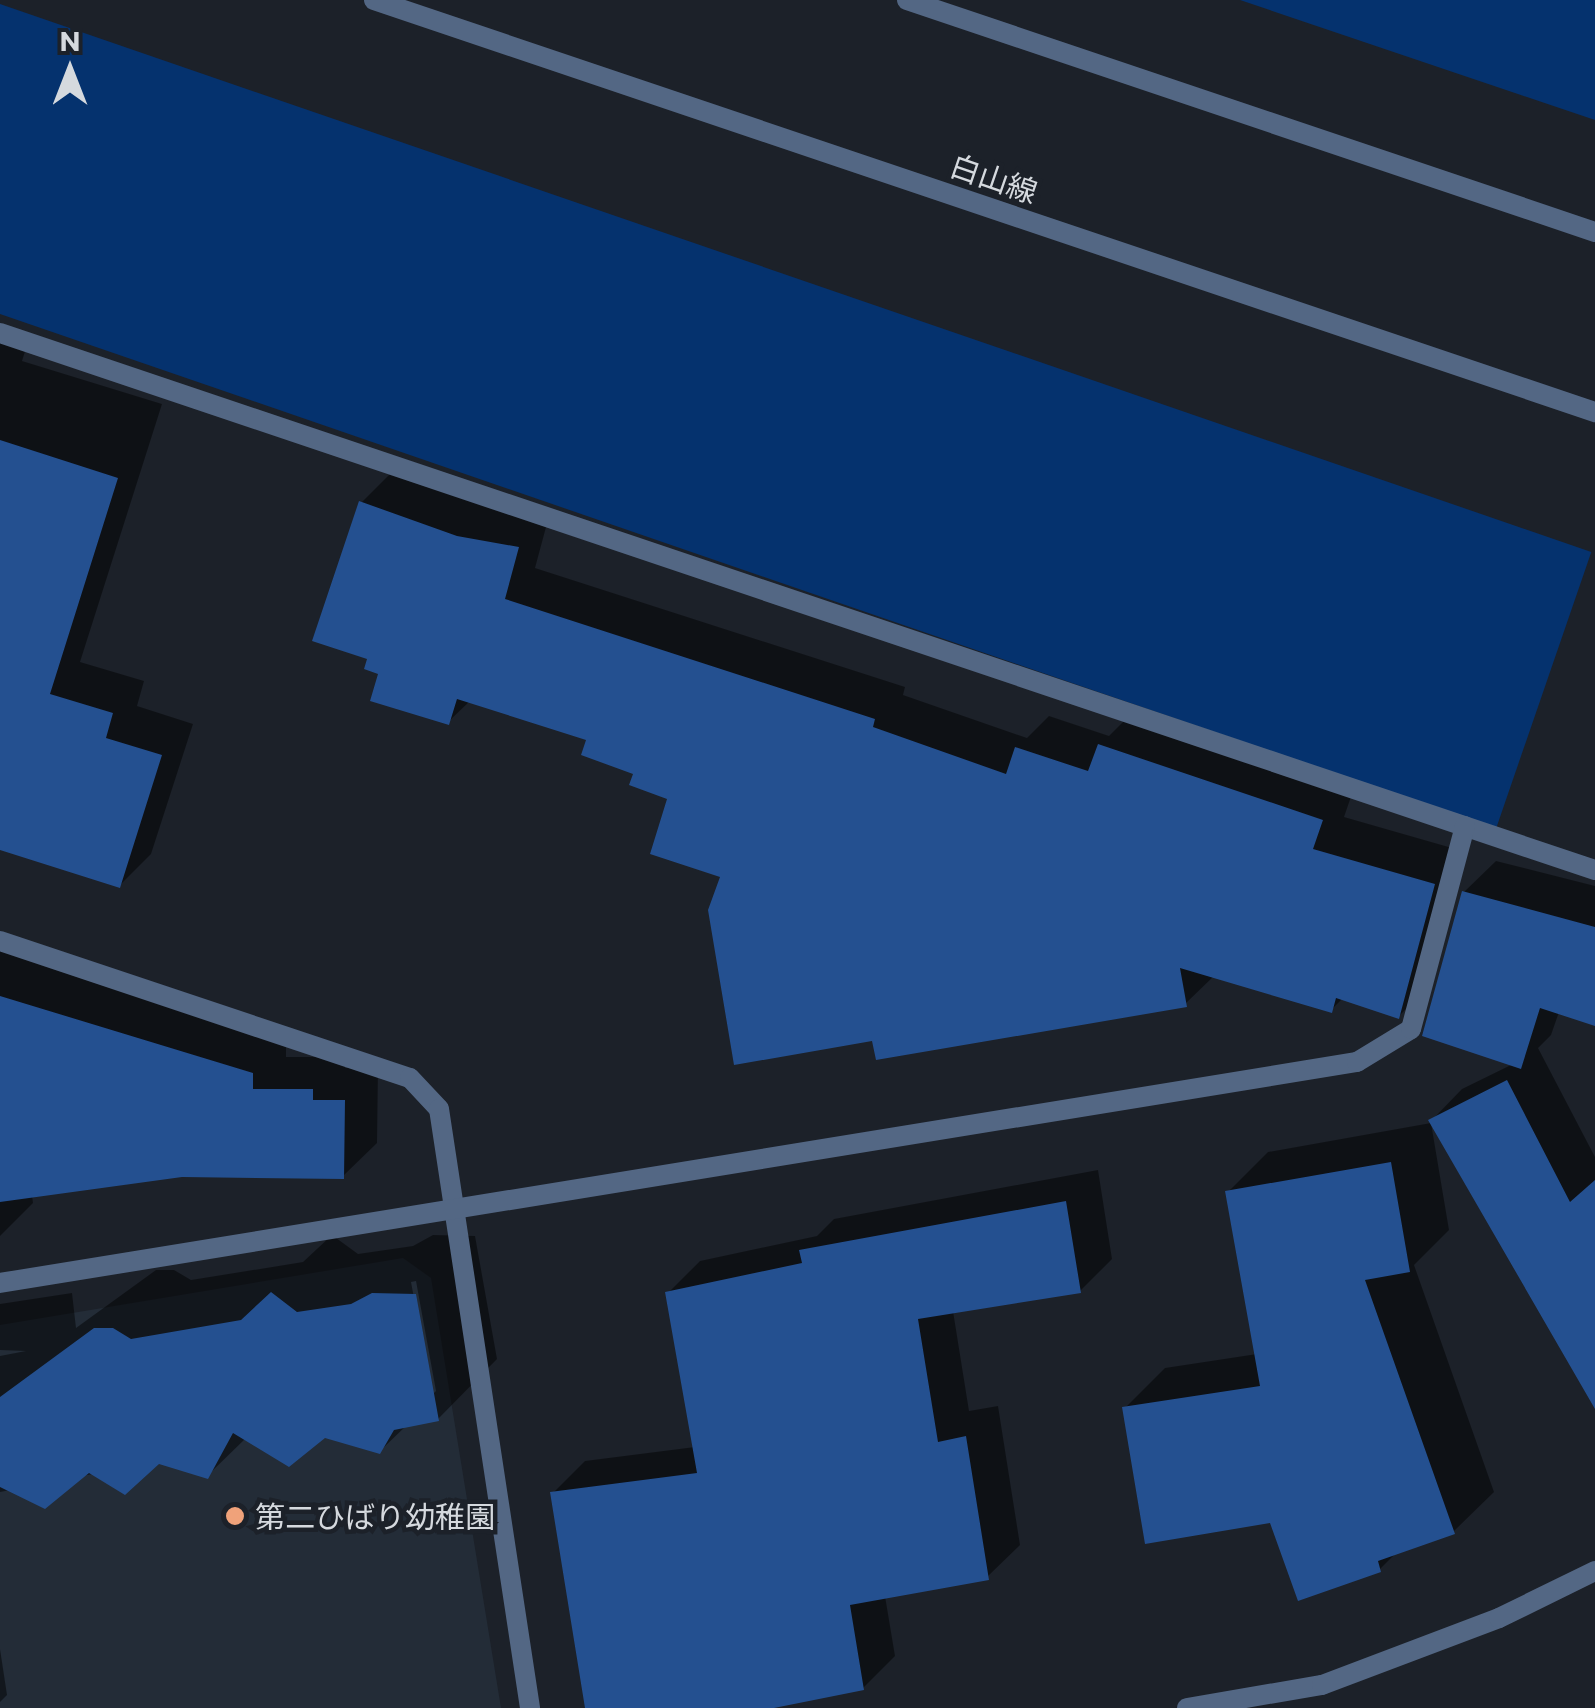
<!DOCTYPE html>
<meta charset="utf-8">
<style>
body{margin:0}
#map{position:relative;width:1595px;height:1708px;overflow:hidden;background:#1c2129;font-family:Commissioner,"Noto Sans JP",sans-serif}
div>[style]{position:absolute}
.built>*{inset:0;background:#232c37}
.green>*{inset:0;background:#05326e;transform-origin:0 0}
.shadow>*{inset:0;background:#0007}
.building>*{inset:0;background:#245090}
.minor>*{height:20px;margin:-10px;padding:0 10px;transform-origin:10px;border-radius:10px;background:#536784}
.tertiary>*{height:20px;margin:-10px;padding:0 10px;transform-origin:10px;border-radius:10px;background:#536784}
.dots>*{width:28px;height:28px;translate:-50% -50%;box-sizing:border-box;border:5px solid #1c2129;border-radius:50%}
span{translate:-50% -50%;white-space:nowrap;text-align:center;line-height:1.15;-webkit-text-stroke:9px #1c2129;paint-order:stroke}
.street-label{font-size:30px;color:#d5d9de}
.poi-label{font-size:30px;color:#d5d9de}
.left{translate:0 -50%;text-align:left}
.north{position:absolute;left:20px;top:20px;width:100px;height:100px;-webkit-text-stroke:8px #1c2129;paint-order:stroke;rotate:0deg;font-size:28px;font-weight:700;line-height:40px;text-align:center;color:#d5d9de}
.north::after{content:'';display:block;margin:auto;width:35px;height:45px;background:#d5d9de;clip-path:polygon(50% 0,100% 100%,50% 72%,0 100%)}
</style>
<div id="map">
<div class="built">
<i style="clip-path:polygon(403px 1258px,431px 1278px,501px 1708px,0 1708px,0 1325px)"></i>
</div>
<div class="green">
<i style="clip-path:polygon(1240px 0,1595px 0,1595px 120px)"></i>
<i style="left:0;top:4px;width:1683px;height:293px;rotate:19deg"></i>
</div>
<div class="shadow">
<i style="clip-path:polygon(0 335px,27px 345px,22px 361px,162px 404px,80px 662px,144px 681px,137px 706px,193px 724px,151px 854px,119px 886px,0 847px)"></i>
<i style="clip-path:polygon(393px 471px,549px 516px,535px 568px,905px 687px,903px 695px,1027px 738px,1049px 716px,1109px 736px,1132px 713px,1354px 788px,1344px 817px,1466px 852px,1431px 984px,1399px 1016px,1343px 998px,1331px 1010px,1214px 976px,1185px 1004px,874px 1038px,724px 875px,670px 797px,590px 739px,470px 701px,448px 722px,382px 673px,370px 658px,361px 503px)"></i>
<i style="clip-path:polygon(1496px 861px,1595px 886px,1595px 1023px,1559px 1012px,1551px 1035px,1538px 1048px,1595px 1157px,1595px 1359px,1431px 1121px,1462px 1089px,1513px 1064px,1464px 892px)"></i>
<i style="clip-path:polygon(0 947px,286px 1040px,286px 1057px,345px 1057px,345px 1068px,378px 1068px,377px 1143px,343px 1176px,181px 1175px,32px 1195px,33px 1203px,0 1236px)"></i>
<i style="clip-path:polygon(1431px 1123px,1449px 1230px,1414px 1265px,1494px 1492px,1454px 1531px,1398px 1551px,1379px 1570px,1272px 1521px,1125px 1408px,1165px 1368px,1257px 1354px,1228px 1192px,1268px 1152px)"></i>
<i style="clip-path:polygon(1098px 1170px,1112px 1259px,1080px 1291px,953px 1311px,969px 1411px,998px 1406px,1020px 1545px,987px 1577px,885px 1596px,895px 1656px,863px 1688px,741px 1708px,587px 1708px,553px 1493px,585px 1461px,695px 1447px,668px 1293px,700px 1261px,817px 1236px,834px 1219px)"></i>
<i style="clip-path:polygon(evenodd,332px 1235px,358px 1254px,413px 1246px,433px 1235px,475px 1236px,497px 1359px,438px 1419px,407px 1425px,380px 1451px,325px 1435px,246px 1438px,207px 1476px,159px 1461px,0 1492px,0 1356px,26px 1351px,0 1350px,0 1304px,72px 1293px,76px 1328px,156px 1270px,174px 1270px,191px 1280px,303px 1262px,332px 1235px,416px 1281px,436px 1391px,432px 1395px,411px 1282px,416px 1281px)"></i>
<i style="clip-path:polygon(0 1649px,7px 1695px,0 1702px)"></i>
</div>
<div class="building">
<i style="clip-path:polygon(0 440px,118px 478px,50px 694px,113px 713px,106px 738px,162px 755px,120px 888px,0 850px)"></i>
<i style="clip-path:polygon(359px 501px,457px 536px,519px 547px,505px 599px,875px 719px,873px 727px,1006px 774px,1015px 747px,1088px 771px,1098px 744px,1323px 820px,1313px 849px,1435px 884px,1399px 1019px,1336px 998px,1332px 1013px,1180px 968px,1187px 1007px,876px 1060px,872px 1041px,734px 1065px,708px 910px,720px 877px,650px 854px,667px 799px,629px 785px,633px 774px,581px 755px,586px 740px,457px 699px,449px 725px,370px 701px,378px 674px,364px 669px,367px 659px,312px 641px)"></i>
<i style="clip-path:polygon(1462px 891px,1595px 927px,1595px 1026px,1540px 1008px,1521px 1069px,1422px 1036px)"></i>
<i style="clip-path:polygon(0 996px,253px 1073px,253px 1089px,313px 1089px,313px 1100px,345px 1100px,344px 1179px,182px 1177px,0 1202px)"></i>
<i style="clip-path:polygon(1507px 1080px,1570px 1202px,1595px 1180px,1595px 1409px,1428px 1120px)"></i>
<i style="clip-path:polygon(1391px 1162px,1410px 1272px,1365px 1280px,1455px 1534px,1378px 1561px,1381px 1572px,1298px 1601px,1270px 1523px,1145px 1544px,1122px 1407px,1260px 1386px,1225px 1191px)"></i>
<i style="clip-path:polygon(1066px 1201px,1081px 1293px,918px 1319px,938px 1442px,966px 1436px,989px 1580px,850px 1605px,864px 1690px,774px 1708px,585px 1708px,550px 1492px,697px 1473px,665px 1292px,802px 1263px,799px 1250px)"></i>
<i style="clip-path:polygon(271px 1292px,297px 1312px,351px 1304px,372px 1293px,416px 1294px,439px 1421px,394px 1430px,380px 1454px,325px 1438px,289px 1467px,233px 1433px,208px 1479px,159px 1464px,125px 1495px,89px 1473px,45px 1509px,0 1487px,0 1397px,94px 1328px,113px 1328px,131px 1339px,241px 1320px)"></i>
</div>
<div class="minor">
<i style="left:0;top:333px;width:1683px;rotate:18.61deg"></i>
<i style="left:0;top:941px;width:432px;rotate:18.5deg"></i>
<i style="left:410px;top:1078px;width:42px;rotate:46.9deg"></i>
<i style="left:439px;top:1109px;width:606px;rotate:81.36deg"></i>
<i style="left:0;top:1283px;width:1375px;rotate:-9.25deg"></i>
<i style="left:1357px;top:1062px;width:63px;rotate:-31.4deg"></i>
<i style="left:1411px;top:1029px;width:210px;rotate:-75.1deg"></i>
</div>
<div class="tertiary">
<i style="left:374px;top:0;width:1289px;rotate:18.65deg"></i>
<i style="left:907px;top:0;width:726px;rotate:18.63deg"></i>
<i style="left:1187px;top:1708px;width:137px;rotate:-9.7deg"></i>
<i style="left:1322px;top:1685px;width:189px;rotate:-20.7deg"></i>
<i style="left:1499px;top:1618px;width:107px;rotate:-26.1deg"></i>
</div>
<div class="dots">
<i style="left:235px;top:1516px;background:#f0a27a"></i>
</div>
<div class="street-label">
<span style="left:994px;top:178px;rotate:19deg">白山線</span>
</div>
<div class="poi-label">
<span class="left" style="left:255px;top:1516px">第二ひばり幼稚園</span>
</div>
<div class="north">N</div>
</div>
